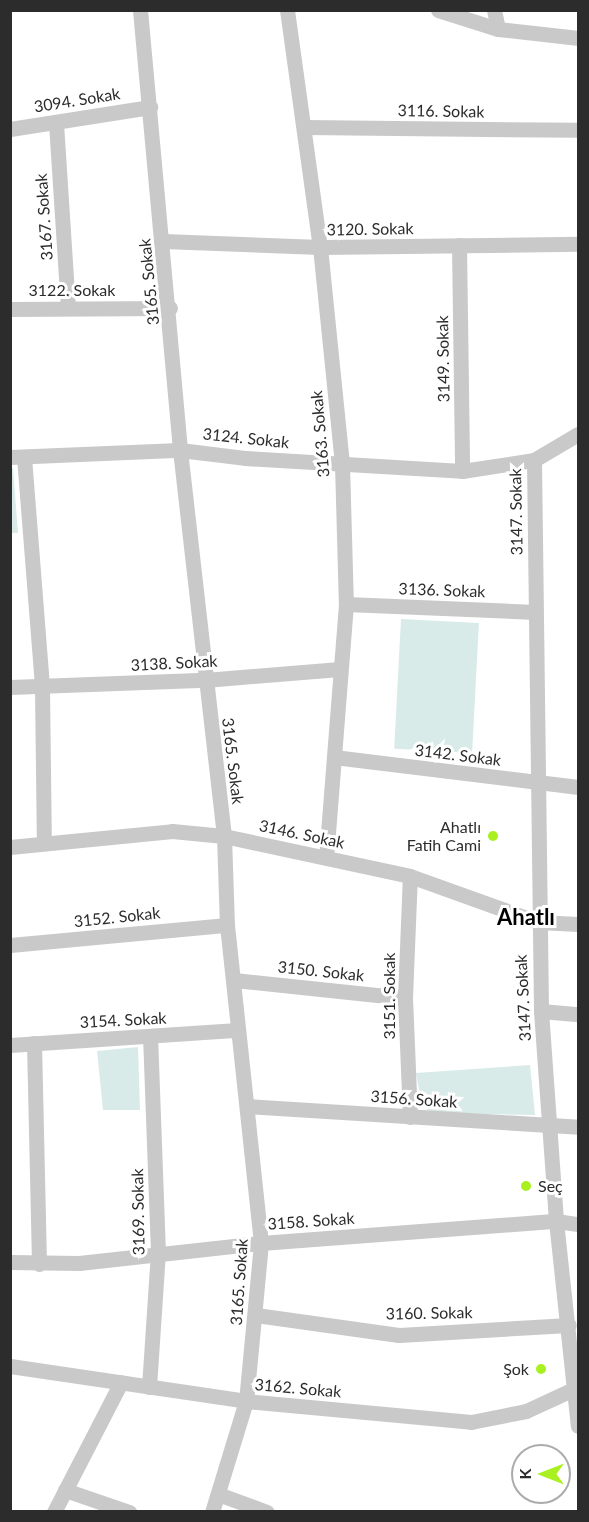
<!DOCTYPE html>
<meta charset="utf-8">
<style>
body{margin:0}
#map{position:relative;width:589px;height:1522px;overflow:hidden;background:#fff;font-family:Lato,sans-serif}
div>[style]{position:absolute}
.green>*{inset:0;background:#d8ebe9;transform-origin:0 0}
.street>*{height:15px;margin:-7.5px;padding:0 7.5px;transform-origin:7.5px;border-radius:7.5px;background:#c9c9c9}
.dots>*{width:16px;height:16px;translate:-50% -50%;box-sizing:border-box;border:3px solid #fff;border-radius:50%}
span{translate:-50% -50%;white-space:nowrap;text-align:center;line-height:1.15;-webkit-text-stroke:6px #fff;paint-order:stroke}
.street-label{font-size:16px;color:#2c2c2c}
.poi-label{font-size:16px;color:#2c2c2c}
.right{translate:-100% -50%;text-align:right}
.left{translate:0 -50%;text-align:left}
.district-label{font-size:22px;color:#000;font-weight:700}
.frame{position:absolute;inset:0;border:12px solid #2c2c2c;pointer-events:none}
.north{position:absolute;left:511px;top:1444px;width:60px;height:60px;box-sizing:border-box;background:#fff;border:2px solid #ababab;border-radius:50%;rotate:270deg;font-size:16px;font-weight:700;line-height:24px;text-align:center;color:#2c2c2c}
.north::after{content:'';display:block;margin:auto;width:21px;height:27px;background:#a9f020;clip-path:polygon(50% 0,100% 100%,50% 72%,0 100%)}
</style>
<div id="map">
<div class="green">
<i style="clip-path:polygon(11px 468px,13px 468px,18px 533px,11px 533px)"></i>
<i style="left:401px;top:619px;width:78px;height:130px;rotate:3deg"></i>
<i style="clip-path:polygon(138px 1047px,140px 1110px,103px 1110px,97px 1051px)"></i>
<i style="clip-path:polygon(530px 1065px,535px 1115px,438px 1113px,427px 1110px,421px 1101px,416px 1073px)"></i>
</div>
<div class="street">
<i style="left:140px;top:10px;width:442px;rotate:84.8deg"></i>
<i style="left:180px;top:450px;width:388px;rotate:83.5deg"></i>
<i style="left:224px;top:836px;width:89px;rotate:88.1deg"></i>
<i style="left:227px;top:925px;width:320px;rotate:83.9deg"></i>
<i style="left:261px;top:1243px;width:159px;rotate:95.4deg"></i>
<i style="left:246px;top:1401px;width:116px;rotate:107deg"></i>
<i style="left:287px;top:10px;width:239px;rotate:82.1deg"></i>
<i style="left:320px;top:247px;width:218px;rotate:84.2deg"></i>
<i style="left:342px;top:464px;width:140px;rotate:88.4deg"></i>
<i style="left:346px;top:604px;width:253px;rotate:94.5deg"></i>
<i style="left:438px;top:10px;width:63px;rotate:17.6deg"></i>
<i style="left:498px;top:29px;width:81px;rotate:6.4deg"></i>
<i style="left:494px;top:10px;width:19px;rotate:78deg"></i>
<i style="left:56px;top:123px;width:185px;rotate:86.3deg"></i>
<i style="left:304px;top:127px;width:274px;rotate:0.6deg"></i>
<i style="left:10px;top:129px;width:142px;rotate:-8.9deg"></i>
<i style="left:163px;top:241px;width:157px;rotate:2.2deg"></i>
<i style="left:320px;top:247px;width:258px;rotate:-0.7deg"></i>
<i style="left:459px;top:245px;width:226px;rotate:89.2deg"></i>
<i style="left:10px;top:309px;width:160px;rotate:-0.4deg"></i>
<i style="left:10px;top:457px;width:170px;rotate:-2.4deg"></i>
<i style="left:180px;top:450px;width:65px;rotate:7deg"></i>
<i style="left:245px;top:458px;width:217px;rotate:3.4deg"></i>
<i style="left:462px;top:471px;width:73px;rotate:-8.7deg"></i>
<i style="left:534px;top:460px;width:51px;rotate:-30.6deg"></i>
<i style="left:24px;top:457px;width:232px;rotate:85.5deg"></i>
<i style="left:42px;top:688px;width:155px;rotate:89.3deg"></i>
<i style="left:534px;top:460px;width:551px;rotate:89.27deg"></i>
<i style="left:541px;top:1011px;width:211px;rotate:85.9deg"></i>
<i style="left:556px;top:1221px;width:206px;rotate:83.9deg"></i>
<i style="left:346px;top:604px;width:189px;rotate:2.4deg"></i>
<i style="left:10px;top:687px;width:195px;rotate:-2.1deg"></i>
<i style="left:205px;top:680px;width:135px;rotate:-4.7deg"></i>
<i style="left:334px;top:757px;width:246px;rotate:7deg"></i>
<i style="left:10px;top:847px;width:163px;rotate:-5.6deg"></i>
<i style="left:172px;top:831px;width:52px;rotate:5.5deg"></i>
<i style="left:224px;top:836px;width:190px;rotate:12.1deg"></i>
<i style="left:410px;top:876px;width:136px;rotate:19.8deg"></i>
<i style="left:538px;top:922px;width:40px;rotate:2.9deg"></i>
<i style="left:10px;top:945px;width:218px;rotate:-5.3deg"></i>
<i style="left:234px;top:980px;width:172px;rotate:6deg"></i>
<i style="left:541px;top:1011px;width:37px;rotate:5deg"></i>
<i style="left:34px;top:1043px;width:221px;rotate:88.7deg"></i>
<i style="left:10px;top:1045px;width:228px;rotate:-3.8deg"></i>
<i style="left:247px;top:1106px;width:332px;rotate:3.6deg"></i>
<i style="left:410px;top:1117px;width:119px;rotate:-92.4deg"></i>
<i style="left:405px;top:998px;width:122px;rotate:-87.7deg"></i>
<i style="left:10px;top:1262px;width:69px;rotate:0.8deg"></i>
<i style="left:79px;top:1263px;width:183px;rotate:-6.3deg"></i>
<i style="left:261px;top:1243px;width:296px;rotate:-4.3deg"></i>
<i style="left:556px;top:1221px;width:22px;rotate:8deg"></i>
<i style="left:256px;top:1315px;width:144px;rotate:8deg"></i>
<i style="left:399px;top:1335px;width:170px;rotate:-3.4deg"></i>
<i style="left:10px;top:1366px;width:239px;rotate:8.4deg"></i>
<i style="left:246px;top:1401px;width:226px;rotate:5.3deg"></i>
<i style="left:471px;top:1422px;width:56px;rotate:-11.3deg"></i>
<i style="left:526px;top:1411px;width:57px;rotate:-24.8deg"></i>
<i style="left:149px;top:1387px;width:134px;rotate:-86.2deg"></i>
<i style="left:158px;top:1253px;width:217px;rotate:-92.1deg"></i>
<i style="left:65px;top:1490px;width:68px;rotate:19deg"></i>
<i style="left:218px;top:1494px;width:52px;rotate:20.2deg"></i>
<i style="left:54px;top:1512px;width:146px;rotate:-62.7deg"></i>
</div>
<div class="dots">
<i style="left:493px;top:836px;background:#a9f020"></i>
<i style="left:526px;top:1186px;background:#a9f020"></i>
<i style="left:541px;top:1369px;background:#a9f020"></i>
</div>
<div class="street-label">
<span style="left:77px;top:100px;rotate:-9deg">3094. Sokak</span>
<span style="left:441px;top:111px;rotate:1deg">3116. Sokak</span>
<span style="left:44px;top:217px;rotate:-94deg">3167. Sokak</span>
<span style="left:370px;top:229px;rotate:-1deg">3120. Sokak</span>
<span style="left:149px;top:282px;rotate:-96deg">3165. Sokak</span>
<span style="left:72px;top:290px">3122. Sokak</span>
<span style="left:443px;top:359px;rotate:-91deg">3149. Sokak</span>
<span style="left:320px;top:434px;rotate:-95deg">3163. Sokak</span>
<span style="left:246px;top:438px;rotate:6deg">3124. Sokak</span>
<span style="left:516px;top:512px;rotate:-91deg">3147. Sokak</span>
<span style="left:442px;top:590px;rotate:2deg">3136. Sokak</span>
<span style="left:174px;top:663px;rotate:-3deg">3138. Sokak</span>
<span style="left:458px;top:755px;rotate:7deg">3142. Sokak</span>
<span style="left:233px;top:761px;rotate:83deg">3165. Sokak</span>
<span style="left:302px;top:834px;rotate:12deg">3146. Sokak</span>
<span style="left:117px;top:917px;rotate:-6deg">3152. Sokak</span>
<span style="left:321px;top:971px;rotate:6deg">3150. Sokak</span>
<span style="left:389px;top:996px;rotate:-90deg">3151. Sokak</span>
<span style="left:523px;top:998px;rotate:-93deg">3147. Sokak</span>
<span style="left:123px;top:1020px;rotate:-3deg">3154. Sokak</span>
<span style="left:414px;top:1099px;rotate:4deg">3156. Sokak</span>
<span style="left:138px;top:1212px;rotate:-91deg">3169. Sokak</span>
<span style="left:311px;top:1221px;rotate:-4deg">3158. Sokak</span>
<span style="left:239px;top:1282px;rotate:-86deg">3165. Sokak</span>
<span style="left:429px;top:1313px;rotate:-1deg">3160. Sokak</span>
<span style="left:298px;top:1388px;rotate:5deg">3162. Sokak</span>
</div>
<div class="poi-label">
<span class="right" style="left:481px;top:836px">Ahatlı<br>Fatih Cami</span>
<span class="left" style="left:538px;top:1186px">Seç</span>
<span class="right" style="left:529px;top:1369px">Şok</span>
</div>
<div class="district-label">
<span style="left:526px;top:917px">Ahatlı</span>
</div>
<div class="frame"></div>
<div class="north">K</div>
</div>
